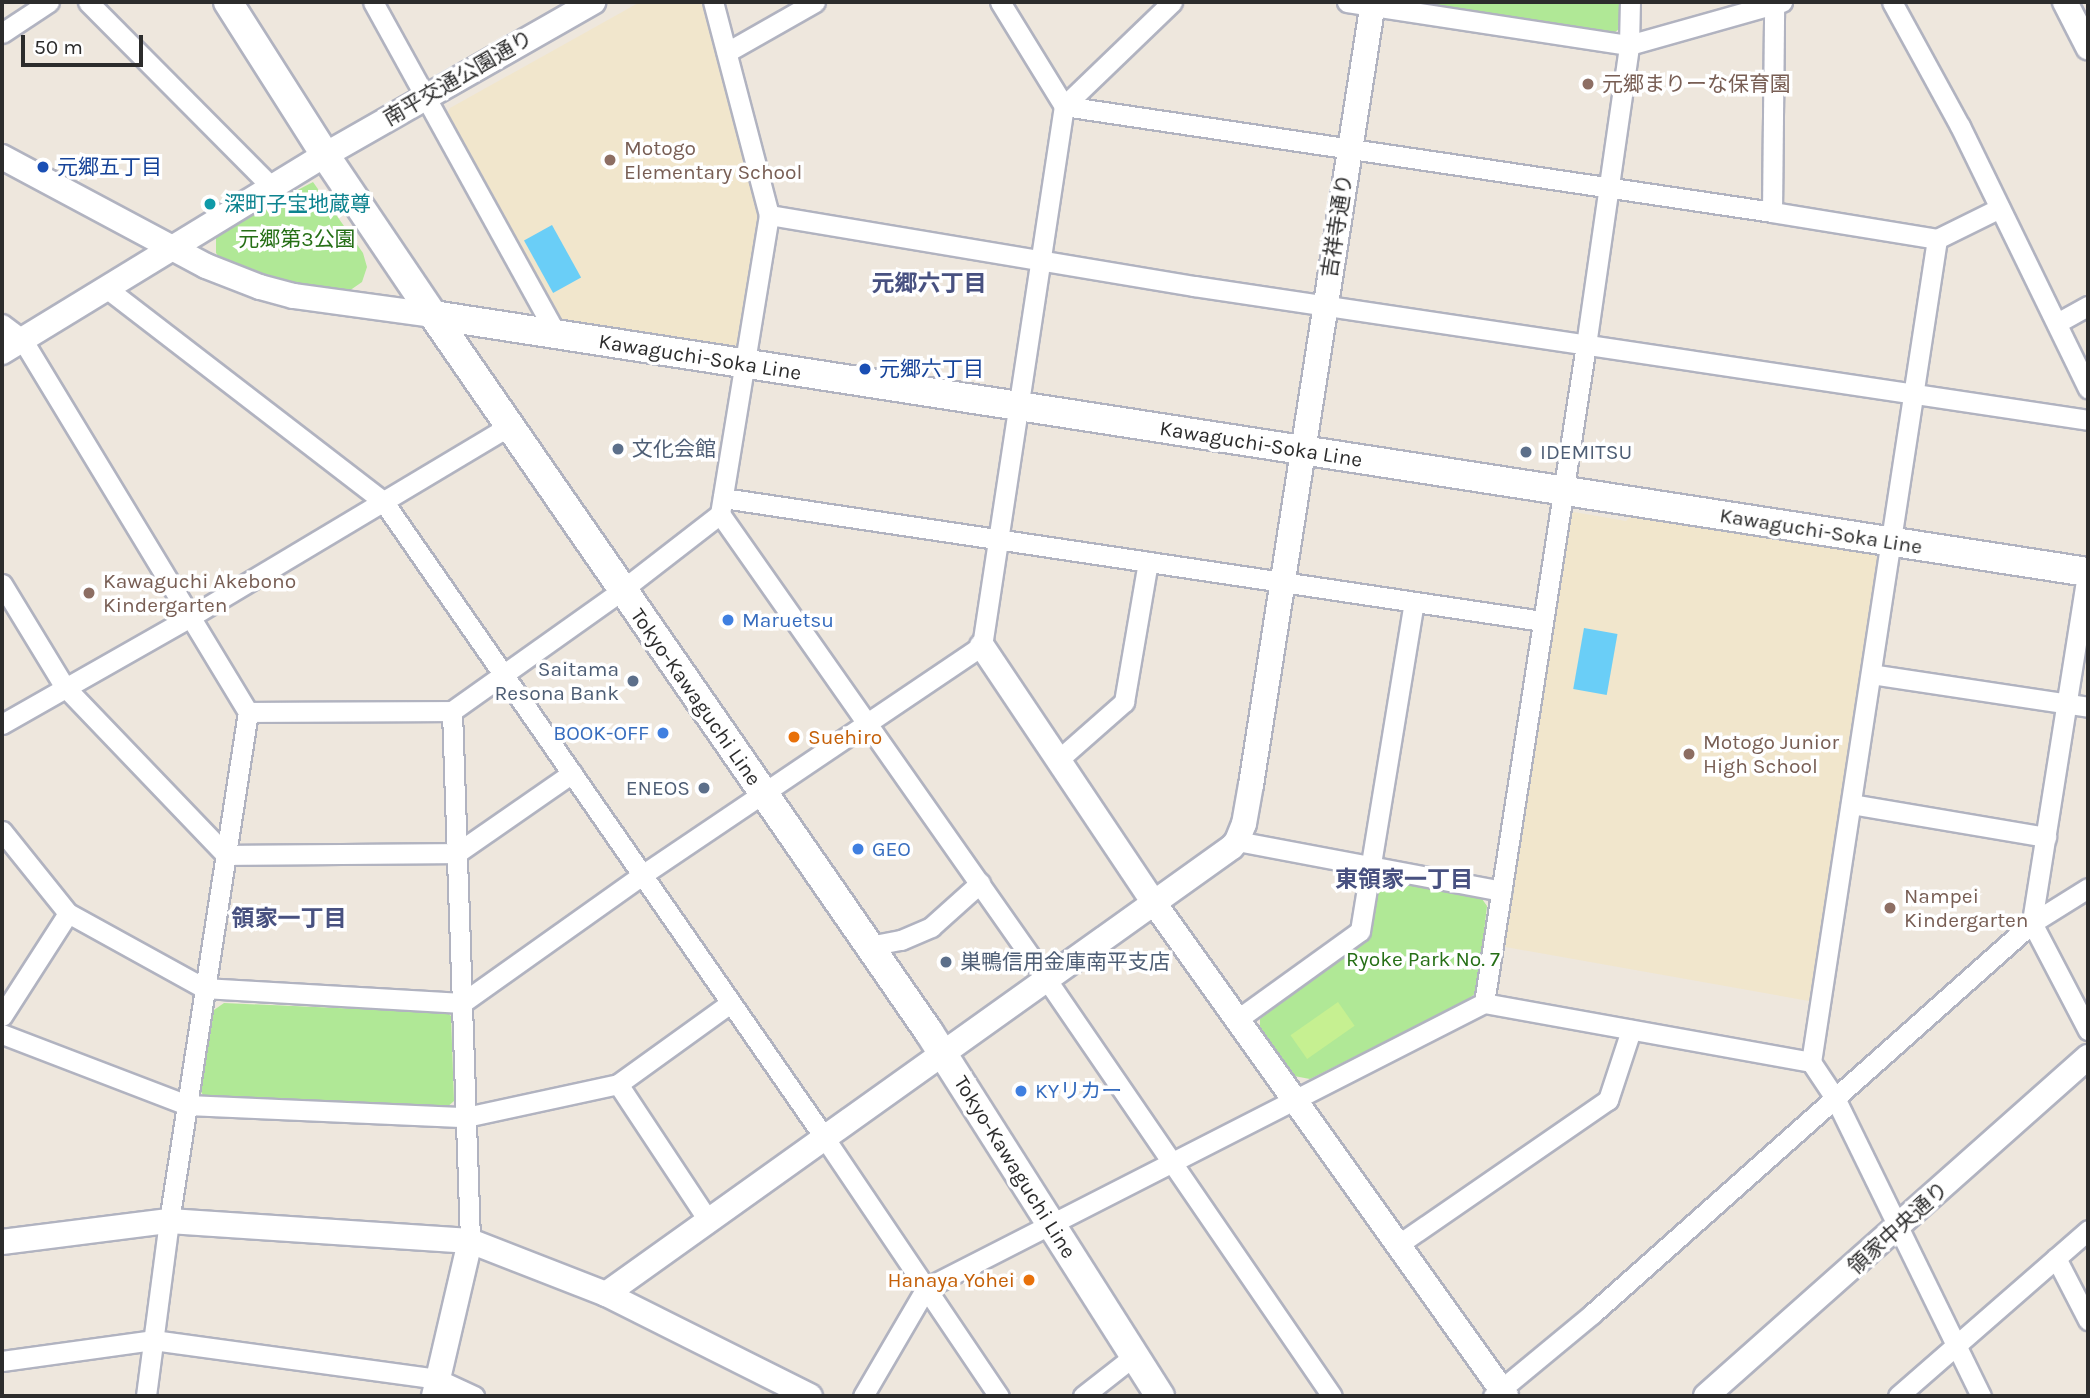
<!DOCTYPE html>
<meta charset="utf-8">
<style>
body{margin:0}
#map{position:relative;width:2090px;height:1398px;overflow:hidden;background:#eee7dd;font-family:Karla,"Noto Sans JP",sans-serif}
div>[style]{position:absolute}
.education>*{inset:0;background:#f1e6cc}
.green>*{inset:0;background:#b0e896}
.pitch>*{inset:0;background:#c6f091;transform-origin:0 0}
.water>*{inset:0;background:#6acef7;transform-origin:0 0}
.roads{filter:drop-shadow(2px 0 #b1b3c0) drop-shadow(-2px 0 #b1b3c0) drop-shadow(0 2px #b1b3c0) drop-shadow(0 -2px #b1b3c0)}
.minor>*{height:19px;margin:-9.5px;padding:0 9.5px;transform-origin:9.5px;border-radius:9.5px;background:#fff}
.tertiary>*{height:24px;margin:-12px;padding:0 12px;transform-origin:12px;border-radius:12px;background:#fff}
.secondary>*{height:28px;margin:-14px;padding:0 14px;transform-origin:14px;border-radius:14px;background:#fff}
.dots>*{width:19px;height:19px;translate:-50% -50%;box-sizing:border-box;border:4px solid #fff;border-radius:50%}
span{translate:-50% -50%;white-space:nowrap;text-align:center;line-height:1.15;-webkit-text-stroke:7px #fff;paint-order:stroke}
.street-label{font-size:21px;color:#2c2c2c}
.education-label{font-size:21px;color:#785e54}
.left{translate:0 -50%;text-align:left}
.transit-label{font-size:21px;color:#164399}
.culture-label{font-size:21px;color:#0d838f}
.park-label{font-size:21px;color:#266f16}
.service-label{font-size:21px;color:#4e5e75}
.right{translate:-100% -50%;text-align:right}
.shop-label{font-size:21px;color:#366cbe}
.food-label{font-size:21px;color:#c56008}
.neighbourhood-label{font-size:23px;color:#485180;font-weight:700}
.frame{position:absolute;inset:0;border:4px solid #2c2c2c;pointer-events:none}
.scale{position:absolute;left:21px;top:35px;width:122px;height:32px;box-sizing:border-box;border:4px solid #2c2c2c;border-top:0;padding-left:9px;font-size:21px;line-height:24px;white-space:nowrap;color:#2c2c2c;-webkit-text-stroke:5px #fff;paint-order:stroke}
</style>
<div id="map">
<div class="education">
<i style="clip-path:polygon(640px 2px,706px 2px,761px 214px,743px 345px,733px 351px,568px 325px,559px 318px,446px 115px,450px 108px)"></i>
<i style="clip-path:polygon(1568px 511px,1626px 521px,1634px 513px,1872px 552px,1880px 561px,1809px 1001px,1500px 946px)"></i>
</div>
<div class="green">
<i style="clip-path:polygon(1416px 2px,1624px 2px,1624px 25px,1614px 33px)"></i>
<i style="clip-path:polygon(313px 182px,363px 253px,367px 267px,362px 282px,349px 291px,303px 285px,222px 261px,216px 253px,216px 234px,288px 192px,290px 194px)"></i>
<i style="clip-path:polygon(1385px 881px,1480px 896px,1487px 906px,1477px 992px,1465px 1002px,1310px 1079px,1294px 1076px,1260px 1027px,1260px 1019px,1372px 932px,1379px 887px)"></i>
<i style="clip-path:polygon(224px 1003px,448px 1013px,451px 1016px,454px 1101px,445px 1109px,206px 1099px,201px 1092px,214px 1010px)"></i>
</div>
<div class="pitch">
<i style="left:1338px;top:1002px;width:29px;height:58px;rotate:55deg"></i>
</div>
<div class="water">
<i style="left:552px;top:225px;width:60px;height:32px;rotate:61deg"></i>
<i style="left:1584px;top:628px;width:34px;height:62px;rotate:10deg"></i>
</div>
<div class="roads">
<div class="minor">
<i style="left:88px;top:2px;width:262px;rotate:45.2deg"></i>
<i style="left:373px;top:2px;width:379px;rotate:61.1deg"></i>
<i style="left:1347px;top:2px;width:285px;rotate:8.7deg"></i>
<i style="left:1629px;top:45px;width:159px;rotate:-15.7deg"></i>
<i style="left:1892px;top:2px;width:141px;rotate:61.3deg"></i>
<i style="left:1960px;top:126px;width:292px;rotate:64deg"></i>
<i style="left:2px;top:33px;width:56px;rotate:-33.4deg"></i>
<i style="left:727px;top:52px;width:101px;rotate:-29.6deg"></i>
<i style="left:1064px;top:106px;width:716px;rotate:8.51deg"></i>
<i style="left:1772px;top:212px;width:167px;rotate:9.3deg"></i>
<i style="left:1937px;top:239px;width:70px;rotate:-26.2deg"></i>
<i style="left:1064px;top:106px;width:150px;rotate:-43.9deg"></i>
<i style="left:1772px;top:212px;width:208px;rotate:-89.4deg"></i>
<i style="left:769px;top:215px;width:431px;rotate:9.5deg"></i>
<i style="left:1194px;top:286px;width:904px;rotate:8.52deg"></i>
<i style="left:1937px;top:239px;width:833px;rotate:98.7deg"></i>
<i style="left:1811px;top:1062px;width:43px;rotate:56.3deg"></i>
<i style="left:1835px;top:1098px;width:332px;rotate:63.9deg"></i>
<i style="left:105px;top:287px;width:351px;rotate:37.6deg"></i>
<i style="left:383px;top:501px;width:774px;rotate:55.26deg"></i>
<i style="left:824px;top:1137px;width:313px;rotate:56deg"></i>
<i style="left:2057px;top:323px;width:35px;rotate:-29deg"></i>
<i style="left:2px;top:324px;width:25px;rotate:37deg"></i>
<i style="left:22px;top:339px;width:436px;rotate:58.8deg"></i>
<i style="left:248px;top:712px;width:515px;rotate:98.82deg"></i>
<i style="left:169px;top:1221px;width:177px;rotate:97.5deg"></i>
<i style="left:723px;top:498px;width:828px;rotate:8.54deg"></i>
<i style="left:720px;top:514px;width:569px;rotate:54.94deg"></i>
<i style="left:1047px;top:980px;width:504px;rotate:55.59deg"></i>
<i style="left:2088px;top:568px;width:359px;rotate:99deg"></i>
<i style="left:2032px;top:923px;width:121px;rotate:62.4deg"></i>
<i style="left:2px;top:584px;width:119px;rotate:58.7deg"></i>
<i style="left:64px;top:686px;width:234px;rotate:46.2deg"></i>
<i style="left:226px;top:855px;width:231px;rotate:-0.5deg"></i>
<i style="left:457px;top:853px;width:140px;rotate:-34.8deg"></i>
<i style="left:1871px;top:674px;width:219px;rotate:8.6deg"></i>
<i style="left:452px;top:711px;width:530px;rotate:88.05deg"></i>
<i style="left:248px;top:712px;width:204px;rotate:-0.3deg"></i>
<i style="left:452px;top:711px;width:209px;rotate:-35.4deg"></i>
<i style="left:622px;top:590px;width:124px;rotate:-37.8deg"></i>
<i style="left:720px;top:514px;width:303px;rotate:-80.7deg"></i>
<i style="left:769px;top:215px;width:220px;rotate:-104.7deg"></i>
<i style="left:2px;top:724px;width:216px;rotate:-29.6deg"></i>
<i style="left:190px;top:617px;width:374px;rotate:-30.9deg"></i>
<i style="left:1058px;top:760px;width:88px;rotate:-41.3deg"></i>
<i style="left:1124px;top:702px;width:142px;rotate:-80.3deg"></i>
<i style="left:1851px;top:804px;width:198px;rotate:9.6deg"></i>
<i style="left:2px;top:831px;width:105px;rotate:51.2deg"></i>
<i style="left:68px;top:913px;width:155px;rotate:28.9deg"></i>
<i style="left:204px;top:988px;width:258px;rotate:3.3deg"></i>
<i style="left:462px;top:1003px;width:221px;rotate:-35.4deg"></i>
<i style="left:642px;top:875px;width:410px;rotate:-34deg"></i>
<i style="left:982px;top:646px;width:546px;rotate:-81.37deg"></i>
<i style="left:1064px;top:106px;width:122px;rotate:-121.6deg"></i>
<i style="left:1237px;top:841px;width:269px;rotate:10.7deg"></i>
<i style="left:869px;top:946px;width:33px;rotate:-11deg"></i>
<i style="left:901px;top:940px;width:33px;rotate:-23deg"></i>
<i style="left:931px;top:927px;width:66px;rotate:-41.9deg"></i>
<i style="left:1484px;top:1003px;width:666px;rotate:-81.19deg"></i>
<i style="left:1586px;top:345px;width:303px;rotate:-81.8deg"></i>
<i style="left:1629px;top:45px;width:43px;rotate:-88.7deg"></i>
<i style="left:2px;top:1016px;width:122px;rotate:-57.3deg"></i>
<i style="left:1238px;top:1019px;width:150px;rotate:-35.8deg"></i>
<i style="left:1360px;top:931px;width:333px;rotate:-80.7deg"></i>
<i style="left:2px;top:1034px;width:198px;rotate:21deg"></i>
<i style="left:187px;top:1105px;width:279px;rotate:2.5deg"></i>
<i style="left:466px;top:1117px;width:156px;rotate:-12.2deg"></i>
<i style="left:618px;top:1084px;width:137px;rotate:-35.8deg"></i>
<i style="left:618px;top:1084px;width:163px;rotate:56.5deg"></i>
<i style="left:1399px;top:1244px;width:254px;rotate:-34.6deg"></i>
<i style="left:1608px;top:1100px;width:74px;rotate:-71.8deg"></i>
<i style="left:2056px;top:1258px;width:70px;rotate:62.7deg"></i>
<i style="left:2px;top:1361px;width:152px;rotate:-7.9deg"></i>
<i style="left:153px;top:1340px;width:287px;rotate:7.8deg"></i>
<i style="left:437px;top:1379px;width:41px;rotate:24.7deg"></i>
<i style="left:863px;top:1396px;width:125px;rotate:-59.7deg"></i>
<i style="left:926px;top:1288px;width:627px;rotate:-27.06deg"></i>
<i style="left:1484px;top:1003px;width:332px;rotate:10.2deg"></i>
<i style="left:1083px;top:1396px;width:65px;rotate:-38.1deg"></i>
<i style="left:1493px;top:1396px;width:129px;rotate:-39.6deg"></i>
<i style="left:1592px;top:1314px;width:589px;rotate:-41.63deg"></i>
<i style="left:2032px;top:923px;width:66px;rotate:-32deg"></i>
<i style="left:1898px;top:1396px;width:252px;rotate:-41.1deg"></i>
</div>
<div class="tertiary">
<i style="left:2065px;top:2px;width:51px;rotate:62.9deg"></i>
<i style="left:2px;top:157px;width:231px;rotate:28.1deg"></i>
<i style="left:206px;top:266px;width:58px;rotate:21.3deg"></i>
<i style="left:260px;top:287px;width:35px;rotate:15deg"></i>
<i style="left:294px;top:296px;width:140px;rotate:7.8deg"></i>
<i style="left:2px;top:352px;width:378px;rotate:-31.4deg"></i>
<i style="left:325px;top:155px;width:309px;rotate:-29.7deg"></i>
<i style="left:982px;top:646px;width:309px;rotate:56.2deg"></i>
<i style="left:1154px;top:903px;width:606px;rotate:54.47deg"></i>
<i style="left:2px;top:1242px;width:168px;rotate:-7.2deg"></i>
<i style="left:169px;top:1221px;width:302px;rotate:3.8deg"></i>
<i style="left:470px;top:1241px;width:146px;rotate:21.3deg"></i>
<i style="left:606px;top:1294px;width:228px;rotate:26.6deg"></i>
<i style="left:606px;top:1294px;width:769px;rotate:-35.53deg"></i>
<i style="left:1232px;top:847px;width:8px;rotate:-50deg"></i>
<i style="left:1237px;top:841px;width:18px;rotate:-68deg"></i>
<i style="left:1244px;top:824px;width:40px;rotate:-80deg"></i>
<i style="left:1251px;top:785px;width:792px;rotate:-81.14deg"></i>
<i style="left:434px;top:1396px;width:159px;rotate:-76.9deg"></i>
<i style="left:1706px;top:1396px;width:511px;rotate:-41.59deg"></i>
</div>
<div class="secondary">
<i style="left:228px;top:2px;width:181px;rotate:57.6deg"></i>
<i style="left:325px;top:155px;width:193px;rotate:56deg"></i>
<i style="left:433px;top:315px;width:872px;rotate:55.33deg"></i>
<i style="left:929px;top:1032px;width:431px;rotate:57.6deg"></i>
<i style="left:433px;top:315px;width:1675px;rotate:8.83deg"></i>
</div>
</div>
<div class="dots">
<i style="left:1588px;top:84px;background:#8d6e63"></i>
<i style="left:610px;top:160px;background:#8d6e63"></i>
<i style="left:43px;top:167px;background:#1a4fb4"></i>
<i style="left:210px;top:204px;background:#0f9aa8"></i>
<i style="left:865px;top:369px;background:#1a4fb4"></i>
<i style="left:618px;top:449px;background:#5c6f8a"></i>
<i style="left:1526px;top:452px;background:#5c6f8a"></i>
<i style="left:89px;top:593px;background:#8d6e63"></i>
<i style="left:728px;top:620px;background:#3f7fe0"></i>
<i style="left:633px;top:681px;background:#5c6f8a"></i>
<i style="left:663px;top:733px;background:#3f7fe0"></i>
<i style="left:794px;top:737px;background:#e8710a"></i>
<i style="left:1689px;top:754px;background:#8d6e63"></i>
<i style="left:704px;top:788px;background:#5c6f8a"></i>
<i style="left:858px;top:849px;background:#3f7fe0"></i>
<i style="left:1890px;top:908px;background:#8d6e63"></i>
<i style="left:946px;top:962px;background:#5c6f8a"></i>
<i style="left:1021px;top:1091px;background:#3f7fe0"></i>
<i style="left:1029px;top:1280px;background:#e8710a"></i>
</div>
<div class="street-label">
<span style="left:458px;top:78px;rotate:-30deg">南平交通公園通り</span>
<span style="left:1337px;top:226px;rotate:-81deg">吉祥寺通り</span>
<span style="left:700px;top:357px;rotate:9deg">Kawaguchi-Soka Line</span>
<span style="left:1261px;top:444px;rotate:9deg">Kawaguchi-Soka Line</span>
<span style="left:1821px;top:531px;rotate:9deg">Kawaguchi-Soka Line</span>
<span style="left:696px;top:697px;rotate:55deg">Tokyo-Kawaguchi Line</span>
<span style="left:1015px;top:1167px;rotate:58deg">Tokyo-Kawaguchi Line</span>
<span style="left:1898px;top:1228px;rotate:-42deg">領家中央通り</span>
</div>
<div class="education-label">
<span class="left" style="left:1602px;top:84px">元郷まりーな保育園</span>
<span class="left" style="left:624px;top:160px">Motogo<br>Elementary School</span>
<span class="left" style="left:103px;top:593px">Kawaguchi Akebono<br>Kindergarten</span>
<span class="left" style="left:1703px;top:754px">Motogo Junior<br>High School</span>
<span class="left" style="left:1904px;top:908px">Nampei<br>Kindergarten</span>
</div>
<div class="transit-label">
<span class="left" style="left:57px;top:167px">元郷五丁目</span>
<span class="left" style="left:879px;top:369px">元郷六丁目</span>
</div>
<div class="culture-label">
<span class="left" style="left:224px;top:204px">深町子宝地蔵尊</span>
</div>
<div class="park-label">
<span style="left:297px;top:239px">元郷第3公園</span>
<span style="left:1423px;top:959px">Ryoke Park No. 7</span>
</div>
<div class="service-label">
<span class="left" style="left:632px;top:449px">文化会館</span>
<span class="left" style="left:1540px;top:452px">IDEMITSU</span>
<span class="right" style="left:619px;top:681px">Saitama<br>Resona Bank</span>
<span class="right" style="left:690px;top:788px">ENEOS</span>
<span class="left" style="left:960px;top:962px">巣鴨信用金庫南平支店</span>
</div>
<div class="shop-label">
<span class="left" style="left:742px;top:620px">Maruetsu</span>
<span class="right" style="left:649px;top:733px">BOOK-OFF</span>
<span class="left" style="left:872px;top:849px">GEO</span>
<span class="left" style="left:1035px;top:1091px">KYリカー</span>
</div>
<div class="food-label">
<span class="left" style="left:808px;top:737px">Suehiro</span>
<span class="right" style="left:1015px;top:1280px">Hanaya Yohei</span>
</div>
<div class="neighbourhood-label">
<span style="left:929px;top:284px">元郷六丁目</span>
<span style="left:1404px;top:880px">東領家一丁目</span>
<span style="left:289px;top:919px">領家一丁目</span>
</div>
<div class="frame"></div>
<div class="scale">50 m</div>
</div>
